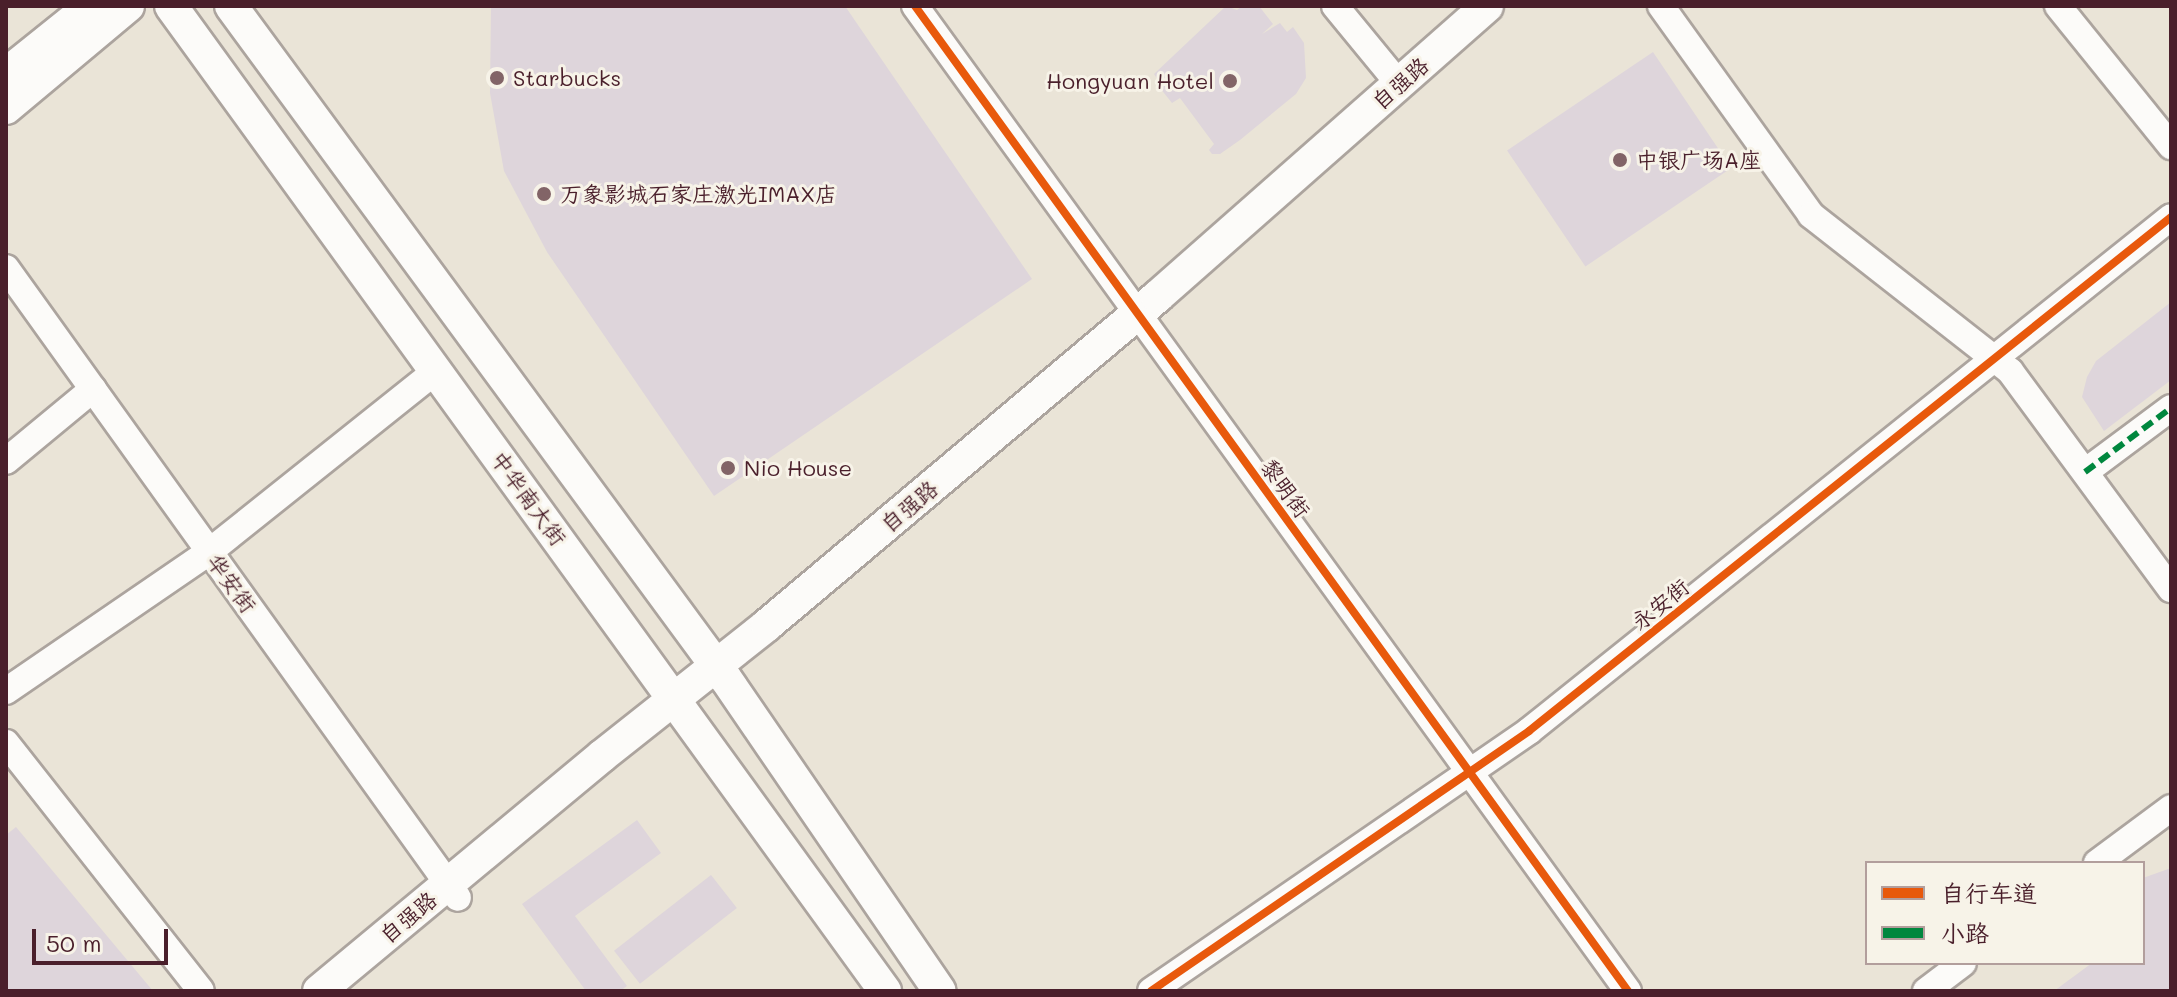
<!DOCTYPE html>
<meta charset="utf-8">
<style>
body{margin:0}
#map{position:relative;width:2177px;height:997px;overflow:hidden;background:#eae4d7;font-family:Mali,"LXGW WenKai TC",sans-serif}
div>[style]{position:absolute}
.building>*{inset:0;background:#ded5db;transform-origin:0 0}
.roads{filter:drop-shadow(2px 0 #aca49e) drop-shadow(-2px 0 #aca49e) drop-shadow(0 2px #aca49e) drop-shadow(0 -2px #aca49e)}
.minor>*{height:26px;margin:-13px;padding:0 13px;transform-origin:13px;border-radius:13px;background:#fcfbf9}
.major>*{height:32px;margin:-16px;padding:0 16px;transform-origin:16px;border-radius:16px;background:#fcfbf9}
.quiet>*{height:6px;margin-top:-3px;transform-origin:0;background:repeating-linear-gradient(90deg,#00873e 0 12px,transparent 0 18px)}
.cycleway>*{height:8px;margin:-4px;padding:0 4px;transform-origin:4px;border-radius:4px;background:#e8590c}
.dots>*{width:22px;height:22px;translate:-50% -50%;box-sizing:border-box;border:4px solid #f7f3e8;border-radius:50%}
span{translate:-50% -50%;white-space:nowrap;text-align:center;line-height:1.15;-webkit-text-stroke:6px #f7f3e8;paint-order:stroke}
.poi-label{font-size:22px;color:#4a1f2b}
.left{translate:0 -50%;text-align:left}
.right{translate:-100% -50%;text-align:right}
.street-label{font-size:22px;color:#4a1f2b}
.frame{position:absolute;inset:0;border:8px solid #4a1f2b;pointer-events:none}
.legend{position:absolute;left:1865px;top:861px;width:280px;height:104px;box-sizing:border-box;background:#f7f3e8;border:2px solid #b29e9c;margin:0;padding:10px 14px;list-style:none;font-size:24px;color:#4a1f2b}
.legend li{display:flex;align-items:center;gap:16px;height:40px}
.legend b{width:40px;border:2px solid #b29e9c}
.scale{position:absolute;left:32px;top:929px;width:136px;height:36px;box-sizing:border-box;border:4px solid #4a1f2b;border-top:0;padding-left:10px;font-size:24px;line-height:28px;white-space:nowrap;color:#4a1f2b;-webkit-text-stroke:6px #f7f3e8;paint-order:stroke}
</style>
<div id="map">
<div class="building">
<i style="clip-path:polygon(491px 6px,845px 6px,1032px 279px,714px 496px,547px 252px,504px 171px,490px 93px)"></i>
<i style="clip-path:polygon(1226px 6px,1237px 10px,1242px 6px,1259px 6px,1273px 24px,1262px 34px,1280px 23px,1287px 32px,1293px 27px,1304px 43px,1306px 78px,1296px 94px,1240px 140px,1220px 154px,1212px 154px,1209px 150px,1214px 144px,1180px 98px,1172px 103px,1156px 83px,1158px 80px,1154px 74px)"></i>
<i style="left:1653px;top:52px;width:140px;height:176px;rotate:56deg"></i>
<i style="clip-path:polygon(2171px 302px,2171px 380px,2104px 431px,2082px 397px,2087px 377px,2096px 361px)"></i>
<i style="clip-path:polygon(637px 820px,661px 853px,575px 916px,627px 986px,620px 991px,586px 991px,522px 904px)"></i>
<i style="clip-path:polygon(16px 827px,153px 991px,6px 991px,6px 835px)"></i>
<i style="clip-path:polygon(2171px 868px,2171px 991px,2054px 991px,2092px 963px,2143px 963px,2143px 878px)"></i>
<i style="left:711px;top:875px;width:42px;height:123px;rotate:52deg"></i>
</div>
<div class="roads">
<div class="minor">
<i style="left:915px;top:6px;width:1216px;rotate:54.1deg"></i>
<i style="left:1335px;top:6px;width:101px;rotate:50.6deg"></i>
<i style="left:1661px;top:6px;width:257px;rotate:54.3deg"></i>
<i style="left:1811px;top:215px;width:253px;rotate:38.1deg"></i>
<i style="left:2010px;top:371px;width:271px;rotate:53.6deg"></i>
<i style="left:2058px;top:6px;width:180px;rotate:51.1deg"></i>
<i style="left:6px;top:268px;width:775px;rotate:54.34deg"></i>
<i style="left:6px;top:461px;width:113px;rotate:-39.6deg"></i>
<i style="left:2085px;top:472px;width:107px;rotate:-36.7deg"></i>
<i style="left:6px;top:691px;width:246px;rotate:-34.4deg"></i>
<i style="left:209px;top:552px;width:290px;rotate:-38.6deg"></i>
<i style="left:6px;top:743px;width:315px;rotate:51.8deg"></i>
<i style="left:2097px;top:863px;width:92px;rotate:-36.6deg"></i>
<i style="left:1151px;top:991px;width:459px;rotate:-34.5deg"></i>
<i style="left:1529px;top:731px;width:822px;rotate:-38.68deg"></i>
<i style="left:1926px;top:991px;width:46px;rotate:-37.1deg"></i>
</div>
<div class="major">
<i style="left:171px;top:6px;width:1217px;rotate:54.06deg"></i>
<i style="left:231px;top:6px;width:835px;rotate:53.67deg"></i>
<i style="left:726px;top:679px;width:378px;rotate:55.6deg"></i>
<i style="left:6px;top:74px;width:109px;rotate:-38.7deg"></i>
<i style="left:6px;top:108px;width:159px;rotate:-39.9deg"></i>
<i style="left:319px;top:991px;width:368px;rotate:-39.7deg"></i>
<i style="left:602px;top:756px;width:211px;rotate:-38.4deg"></i>
<i style="left:767px;top:625px;width:510px;rotate:-40.06deg"></i>
<i style="left:1157px;top:297px;width:440px;rotate:-41.4deg"></i>
</div>
</div>
<div class="quiet">
<i style="left:2085px;top:472px;width:107px;rotate:-36.7deg"></i>
</div>
<div class="cycleway">
<i style="left:915px;top:6px;width:1216px;rotate:54.1deg"></i>
<i style="left:1151px;top:991px;width:459px;rotate:-34.5deg"></i>
<i style="left:1529px;top:731px;width:822px;rotate:-38.68deg"></i>
</div>
<div class="dots">
<i style="left:497px;top:78px;background:#826467"></i>
<i style="left:1230px;top:81px;background:#826467"></i>
<i style="left:1620px;top:160px;background:#826467"></i>
<i style="left:544px;top:194px;background:#826467"></i>
<i style="left:728px;top:468px;background:#826467"></i>
</div>
<div class="poi-label">
<span class="left" style="left:513px;top:78px">Starbucks</span>
<span class="right" style="left:1214px;top:81px">Hongyuan Hotel</span>
<span class="left" style="left:1636px;top:160px">中银广场A座</span>
<span class="left" style="left:560px;top:194px">万象影城石家庄激光IMAX店</span>
<span class="left" style="left:744px;top:468px">Nio House</span>
</div>
<div class="street-label">
<span style="left:1400px;top:83px;rotate:-41deg">自强路</span>
<span style="left:1286px;top:488px;rotate:54deg">黎明街</span>
<span style="left:529px;top:498px;rotate:54deg">中华南大街</span>
<span style="left:909px;top:506px;rotate:-40deg">自强路</span>
<span style="left:232px;top:583px;rotate:54deg">华安街</span>
<span style="left:1660px;top:604px;rotate:-39deg">永安街</span>
<span style="left:408px;top:917px;rotate:-40deg">自强路</span>
</div>
<div class="frame"></div>
<ul class="legend">
<li><b style="height:10px;background:#e8590c"></b>自行车道</li>
<li><b style="height:10px;background:#00873e"></b>小路</li>
</ul>
<div class="scale">50 m</div>
</div>
